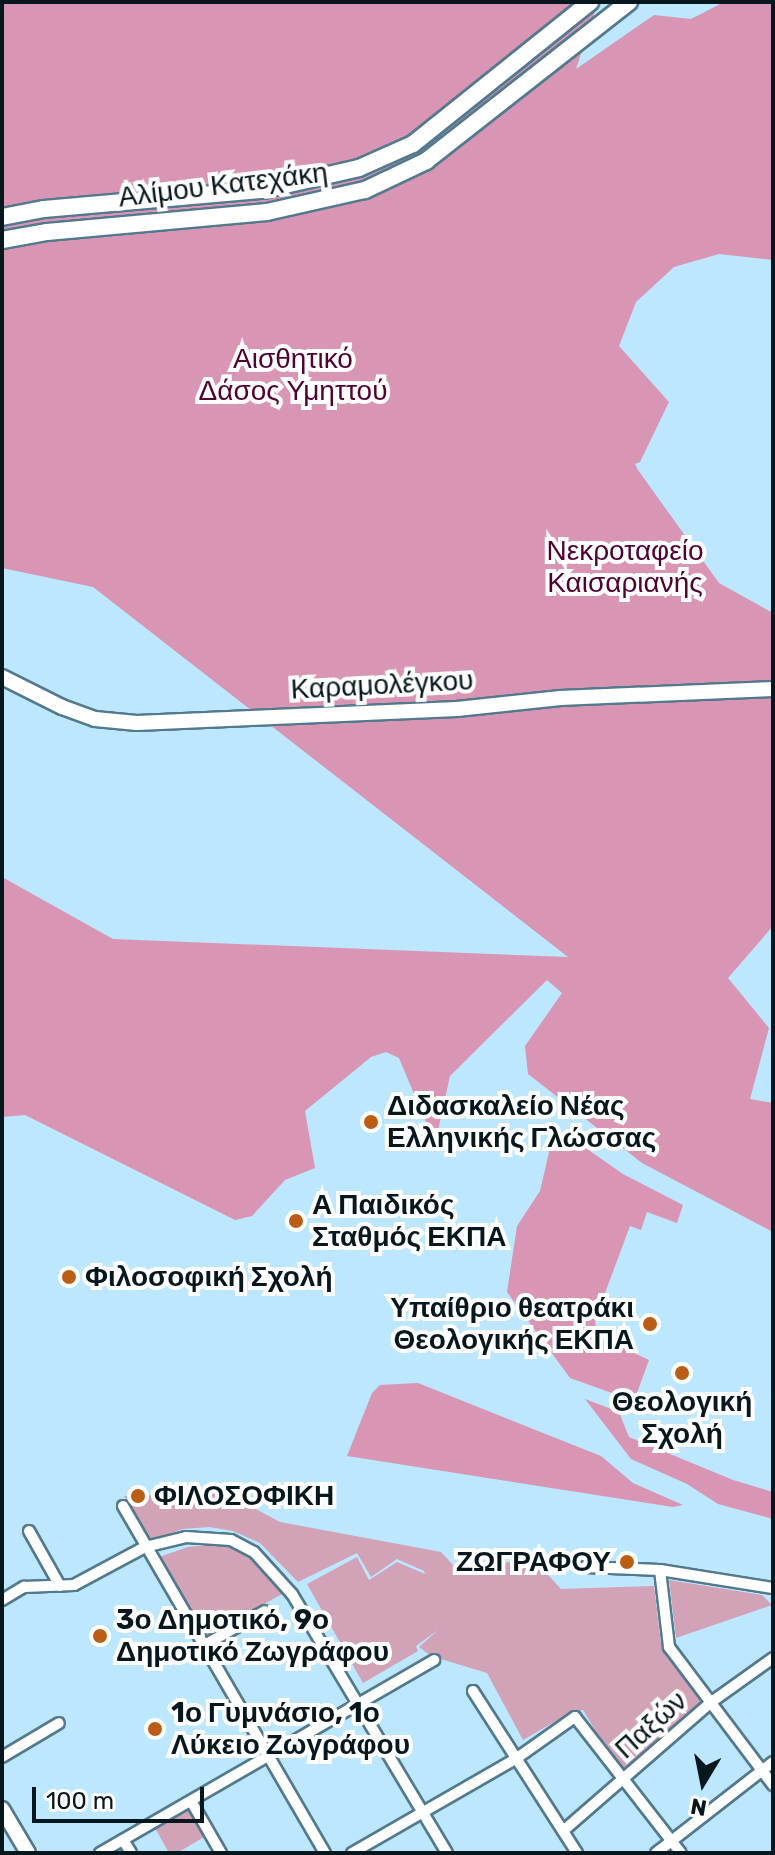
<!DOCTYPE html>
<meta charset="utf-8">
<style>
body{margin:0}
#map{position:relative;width:775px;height:1855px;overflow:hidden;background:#bce7fe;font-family:Rubik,sans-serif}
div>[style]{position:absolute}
.green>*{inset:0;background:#d2a2b7}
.forest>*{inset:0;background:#d995b4}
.roads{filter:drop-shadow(2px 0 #52798d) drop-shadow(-2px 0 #52798d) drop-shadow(0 2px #52798d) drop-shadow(0 -2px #52798d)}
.street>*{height:10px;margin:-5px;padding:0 5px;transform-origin:5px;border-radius:5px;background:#fff}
.secondary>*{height:14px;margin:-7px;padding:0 7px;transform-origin:7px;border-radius:7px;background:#fff}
.primary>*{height:16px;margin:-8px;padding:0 8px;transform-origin:8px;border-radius:8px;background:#fff}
.dots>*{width:22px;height:22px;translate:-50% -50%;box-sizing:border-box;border:4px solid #fff;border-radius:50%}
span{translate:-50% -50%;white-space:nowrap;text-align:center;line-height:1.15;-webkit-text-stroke:8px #fff;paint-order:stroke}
.street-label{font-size:28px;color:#07171e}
.park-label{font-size:28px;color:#510032}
.poi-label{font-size:28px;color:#07171e;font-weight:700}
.left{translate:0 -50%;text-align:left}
.right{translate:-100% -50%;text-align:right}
.frame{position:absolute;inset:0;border:4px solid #07171e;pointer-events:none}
.north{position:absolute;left:663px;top:1743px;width:80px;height:80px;-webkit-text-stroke:6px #fff;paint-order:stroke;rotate:190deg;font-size:22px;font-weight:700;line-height:32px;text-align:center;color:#07171e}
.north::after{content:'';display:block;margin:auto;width:28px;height:36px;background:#07171e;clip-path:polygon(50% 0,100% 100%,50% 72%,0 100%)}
.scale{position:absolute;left:32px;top:1787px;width:172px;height:36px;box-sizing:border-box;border:4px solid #07171e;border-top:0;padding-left:10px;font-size:24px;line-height:28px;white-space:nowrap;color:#07171e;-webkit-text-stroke:6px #fff;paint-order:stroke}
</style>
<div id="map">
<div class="green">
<i style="clip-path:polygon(208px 1492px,243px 1502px,280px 1522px,441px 1552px,454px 1566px,490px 1573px,505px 1562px,540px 1566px,561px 1589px,654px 1586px,661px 1644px,703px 1703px,622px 1775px,583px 1710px,568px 1714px,523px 1740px,487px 1673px,431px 1656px,419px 1647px,438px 1630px,416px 1646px,418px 1651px,363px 1683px,307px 1584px,357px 1557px,369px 1580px,397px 1562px,425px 1574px,424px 1571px,397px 1559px,371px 1577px,357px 1553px,298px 1582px,260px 1543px,233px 1531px,209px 1527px,183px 1529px,148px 1541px,124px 1496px)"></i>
<i style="clip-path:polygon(209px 1545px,230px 1547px,251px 1559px,282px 1594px,206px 1637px,159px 1557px,188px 1547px)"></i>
<i style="clip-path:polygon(669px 1580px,762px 1595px,772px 1605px,676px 1638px)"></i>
<i style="clip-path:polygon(188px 1809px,204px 1837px,177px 1853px,169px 1853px,155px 1828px)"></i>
</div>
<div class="forest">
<i style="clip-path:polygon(2px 2px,598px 2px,576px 69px,654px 15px,691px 19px,724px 2px,773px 2px,773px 260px,719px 254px,674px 267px,636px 302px,619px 346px,669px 402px,640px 462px,635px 464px,638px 470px,719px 583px,773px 613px,773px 926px,728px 978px,769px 1028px,750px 1099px,773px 1103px,773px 1232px,642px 1163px,528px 1074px,525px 1046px,562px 993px,547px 980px,450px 1076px,435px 1144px,399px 1058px,386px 1052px,371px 1057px,305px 1111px,315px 1168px,285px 1180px,252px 1216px,235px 1220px,25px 1115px,2px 1117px,2px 877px,113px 939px,568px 957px,93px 587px,2px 568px)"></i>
<i style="clip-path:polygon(553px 1135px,567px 1135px,623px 1174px,683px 1205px,677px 1223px,647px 1212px,641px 1230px,630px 1226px,595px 1320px,597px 1336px,649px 1360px,634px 1401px,570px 1378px,507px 1292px,517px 1226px,540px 1191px)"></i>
<i style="clip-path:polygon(418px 1383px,601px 1456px,633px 1483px,683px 1505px,673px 1507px,347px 1456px,372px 1393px,380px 1385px)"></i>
<i style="clip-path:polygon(585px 1399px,619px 1412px,629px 1437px,733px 1480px,773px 1492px,773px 1519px,718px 1504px,687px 1484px,631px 1459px)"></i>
</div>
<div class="roads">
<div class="street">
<i style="left:123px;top:1506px;width:402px;rotate:59.8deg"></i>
<i style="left:29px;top:1531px;width:63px;rotate:60.6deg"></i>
<i style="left:585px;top:1567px;width:75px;rotate:2.3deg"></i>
<i style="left:660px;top:1570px;width:114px;rotate:9.1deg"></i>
<i style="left:660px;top:1570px;width:78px;rotate:83.3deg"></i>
<i style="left:669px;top:1647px;width:173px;rotate:53deg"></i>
<i style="left:2px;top:1600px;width:26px;rotate:-31deg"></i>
<i style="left:24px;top:1587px;width:50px;rotate:-2.3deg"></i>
<i style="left:74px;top:1585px;width:81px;rotate:-28.2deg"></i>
<i style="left:145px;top:1547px;width:42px;rotate:-13.7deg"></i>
<i style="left:186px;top:1537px;width:45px;rotate:3.8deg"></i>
<i style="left:231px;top:1540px;width:26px;rotate:28deg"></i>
<i style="left:254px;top:1552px;width:57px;rotate:47.9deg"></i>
<i style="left:292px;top:1594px;width:302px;rotate:59.1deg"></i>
<i style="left:203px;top:1646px;width:71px;rotate:-29.4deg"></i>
<i style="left:473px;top:1691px;width:193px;rotate:57.3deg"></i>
<i style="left:2px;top:1757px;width:66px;rotate:-30.8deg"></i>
<i style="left:191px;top:1801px;width:60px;rotate:60deg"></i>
<i style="left:563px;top:1831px;width:195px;rotate:-41deg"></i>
<i style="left:710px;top:1703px;width:77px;rotate:-35.5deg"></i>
<i style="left:123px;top:1840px;width:15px;rotate:58deg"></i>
<i style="left:100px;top:1853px;width:386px;rotate:-30deg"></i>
<i style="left:352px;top:1853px;width:190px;rotate:-29.9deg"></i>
<i style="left:517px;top:1758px;width:71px;rotate:-35.3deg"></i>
<i style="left:575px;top:1717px;width:172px;rotate:52.1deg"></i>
<i style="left:656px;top:1853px;width:148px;rotate:-37.9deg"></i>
</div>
<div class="secondary">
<i style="left:2px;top:677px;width:67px;rotate:26.6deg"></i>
<i style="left:62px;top:707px;width:35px;rotate:20deg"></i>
<i style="left:95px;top:719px;width:42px;rotate:5.4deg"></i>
<i style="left:137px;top:723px;width:320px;rotate:-2.5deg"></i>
<i style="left:457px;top:709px;width:104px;rotate:-6.1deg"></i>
<i style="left:560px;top:698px;width:213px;rotate:-2.4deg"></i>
<i style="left:2px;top:1809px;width:51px;rotate:59.4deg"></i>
</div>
<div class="primary">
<i style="left:2px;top:217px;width:43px;rotate:-10.8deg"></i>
<i style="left:44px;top:209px;width:220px;rotate:-5deg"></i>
<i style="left:263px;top:190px;width:98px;rotate:-12.9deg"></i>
<i style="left:359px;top:168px;width:59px;rotate:-24deg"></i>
<i style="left:413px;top:144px;width:227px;rotate:-38.7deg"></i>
<i style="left:2px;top:240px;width:46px;rotate:-10.1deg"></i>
<i style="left:47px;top:232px;width:221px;rotate:-5.2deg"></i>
<i style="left:267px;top:212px;width:100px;rotate:-12.7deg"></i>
<i style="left:365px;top:190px;width:68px;rotate:-25.4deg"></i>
<i style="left:426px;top:161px;width:258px;rotate:-38.1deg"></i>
</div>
</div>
<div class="dots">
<i style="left:371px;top:1122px;background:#bc5d15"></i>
<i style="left:296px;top:1221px;background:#bc5d15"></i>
<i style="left:69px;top:1277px;background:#bc5d15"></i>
<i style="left:650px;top:1324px;background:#bc5d15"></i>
<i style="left:682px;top:1373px;background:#bc5d15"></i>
<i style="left:138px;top:1496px;background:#bc5d15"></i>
<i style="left:627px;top:1562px;background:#bc5d15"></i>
<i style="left:100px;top:1636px;background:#bc5d15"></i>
<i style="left:155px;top:1729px;background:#bc5d15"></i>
</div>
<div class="street-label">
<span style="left:223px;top:185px;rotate:-7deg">Αλίμου Κατεχάκη</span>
<span style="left:382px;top:685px;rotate:-3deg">Καραμολέγκου</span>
<span style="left:651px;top:1725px;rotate:-42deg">Παξών</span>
</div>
<div class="park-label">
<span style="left:293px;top:375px">Αισθητικό<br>Δάσος Υμηττού</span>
<span style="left:625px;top:567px">Νεκροταφείο<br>Καισαριανής</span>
</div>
<div class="poi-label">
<span class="left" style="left:387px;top:1122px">Διδασκαλείο Νέας<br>Ελληνικής Γλώσσας</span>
<span class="left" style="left:312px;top:1221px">Α Παιδικός<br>Σταθμός ΕΚΠΑ</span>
<span class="left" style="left:85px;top:1277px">Φιλοσοφική Σχολή</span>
<span class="right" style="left:634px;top:1324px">Υπαίθριο θεατράκι<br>Θεολογικής ΕΚΠΑ</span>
<span style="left:682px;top:1418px">Θεολογική<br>Σχολή</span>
<span class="left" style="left:154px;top:1496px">ΦΙΛΟΣΟΦΙΚΗ</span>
<span class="right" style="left:611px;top:1562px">ΖΩΓΡΑΦΟΥ</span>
<span class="left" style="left:116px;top:1636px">3ο Δημοτικό, 9ο<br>Δημοτικό Ζωγράφου</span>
<span class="left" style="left:171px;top:1729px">1ο Γυμνάσιο, 1ο<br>Λύκειο Ζωγράφου</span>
</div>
<div class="frame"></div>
<div class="north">N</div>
<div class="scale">100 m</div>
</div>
